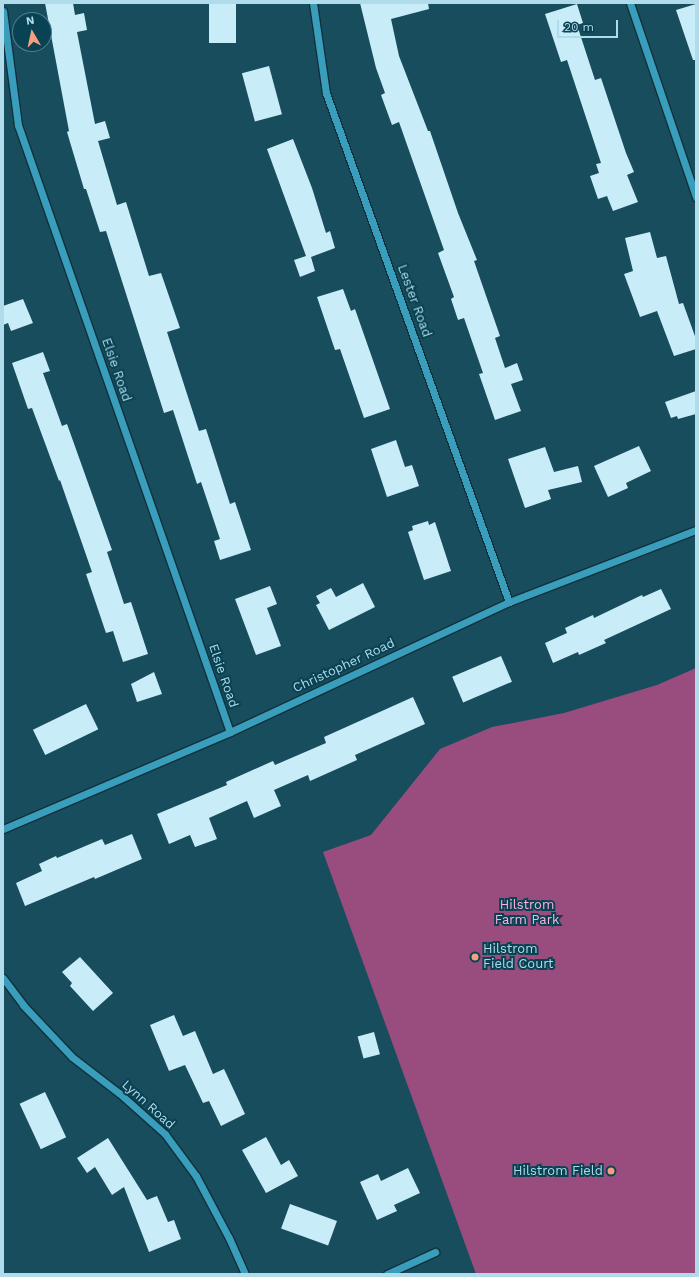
<!DOCTYPE html>
<style>
body{margin:0}
#map{position:relative;width:699px;height:1277px;overflow:hidden;background:#184d5d;font-family:"Work Sans",sans-serif}
div>[style]{position:absolute}
.green>*{inset:0;background:#994c7e}
.building>*{inset:0;background:#c9ecf9;transform-origin:0 0}
.roads{filter:drop-shadow(1px 0 #12303b) drop-shadow(-1px 0 #12303b) drop-shadow(0 1px #12303b) drop-shadow(0 -1px #12303b)}
.minor>*{height:7px;margin:-3.5px;padding:0 3.5px;transform-origin:3.5px;border-radius:3.5px;background:#399dbc}
.dots>*{width:11px;height:11px;translate:-50% -50%;box-sizing:border-box;border:2px solid #094252;border-radius:50%}
span{translate:-50% -50%;white-space:nowrap;text-align:center;line-height:1.15;-webkit-text-stroke:4px #094252;paint-order:stroke}
.street-label{font-size:13px;color:#afdbeb}
.park-label{font-size:13px;color:#fcb4e0}
.poi-label{font-size:13px;color:#afdbeb}
.left{translate:0 -50%;text-align:left}
.right{translate:-100% -50%;text-align:right}
.frame{position:absolute;inset:0;border:4px solid #afdbeb;pointer-events:none}
.north{position:absolute;left:12px;top:12px;width:40px;height:40px;box-sizing:border-box;background:#094252;border:1px solid #4b7f8f;border-radius:50%;rotate:351deg;font-size:11px;font-weight:700;line-height:16px;text-align:center;color:#afdbeb}
.north::after{content:'';display:block;margin:auto;width:14px;height:18px;background:#f2a080;clip-path:polygon(50% 0,100% 100%,50% 72%,0 100%)}
.scale{position:absolute;left:557px;top:20px;width:61px;height:18px;box-sizing:border-box;border:2px solid #afdbeb;border-top:0;padding-left:5px;font-size:12px;line-height:14px;white-space:nowrap;color:#afdbeb;-webkit-text-stroke:3px #094252;paint-order:stroke}
</style>
<div id="map">
<div class="green">
<i style="clip-path:polygon(696px 668px,696px 1274px,476px 1274px,323px 852px,371px 835px,440px 749px,492px 727px,564px 713px,657px 685px)"></i>
</div>
<div class="building">
<i style="clip-path:polygon(45px 3px,73px 3px,75px 15px,84px 13px,87px 30px,77px 32px,95px 124px,105px 121px,110px 138px,98px 141px,117px 205px,126px 202px,149px 276px,161px 273px,180px 328px,167px 332px,199px 431px,206px 429px,230px 504px,235px 502px,251px 550px,220px 560px,214px 541px,220px 539px,201px 482px,197px 484px,173px 410px,164px 413px,106px 231px,100px 232px,86px 189px,84px 189px,67px 132px,69px 131px)"></i>
<i style="left:209px;top:3px;width:27px;height:40px"></i>
<i style="clip-path:polygon(360px 3px,428px 3px,429px 9px,391px 19px,399px 56px,428px 131px,430px 131px,458px 213px,477px 260px,474px 261px,500px 336px,495px 338px,505px 368px,517px 363px,523px 380px,511px 384px,521px 411px,495px 420px,479px 374px,483px 373px,464px 318px,458px 320px,451px 299px,454px 297px,438px 253px,444px 250px,399px 122px,392px 125px,381px 95px,385px 93px,376px 68px)"></i>
<i style="clip-path:polygon(577px 4px,583px 23px,577px 25px,595px 80px,601px 78px,626px 153px,634px 172px,627px 175px,638px 202px,613px 211px,607px 196px,598px 199px,590px 176px,599px 173px,596px 164px,601px 163px,567px 60px,561px 62px,545px 14px)"></i>
<i style="clip-path:polygon(696px 4px,696px 60px,693px 60px,676px 10px)"></i>
<i style="left:269px;top:66px;width:50px;height:28px;rotate:75deg"></i>
<i style="clip-path:polygon(293px 139px,312px 188px,326px 233px,330px 231px,335px 248px,311px 257px,315px 271px,300px 277px,294px 260px,306px 256px,267px 149px)"></i>
<i style="clip-path:polygon(650px 232px,657px 258px,666px 256px,679px 304px,683px 303px,696px 339px,696px 349px,674px 356px,657px 311px,640px 317px,624px 274px,633px 271px,625px 238px)"></i>
<i style="clip-path:polygon(343px 289px,351px 311px,355px 309px,390px 409px,364px 418px,340px 349px,335px 350px,317px 297px)"></i>
<i style="clip-path:polygon(23px 299px,33px 323px,11px 331px,8px 323px,3px 325px,3px 306px)"></i>
<i style="clip-path:polygon(43px 352px,50px 371px,43px 373px,62px 426px,67px 424px,112px 550px,107px 552px,124px 604px,131px 602px,148px 654px,123px 662px,113px 631px,106px 633px,86px 574px,92px 572px,60px 480px,59px 481px,32px 408px,28px 409px,12px 363px)"></i>
<i style="clip-path:polygon(696px 391px,696px 414px,678px 419px,677px 416px,671px 418px,665px 402px)"></i>
<i style="clip-path:polygon(396px 440px,405px 467px,412px 465px,419px 486px,387px 497px,371px 449px)"></i>
<i style="clip-path:polygon(639px 446px,651px 471px,626px 483px,628px 488px,608px 497px,594px 466px)"></i>
<i style="clip-path:polygon(545px 447px,554px 472px,578px 466px,582px 482px,548px 490px,551px 499px,525px 508px,508px 459px)"></i>
<i style="clip-path:polygon(428px 521px,429px 525px,435px 522px,451px 571px,424px 580px,408px 532px,413px 530px,412px 526px)"></i>
<i style="clip-path:polygon(363px 583px,375px 607px,329px 630px,316px 605px,320px 603px,316px 596px,331px 588px,336px 597px)"></i>
<i style="clip-path:polygon(270px 586px,277px 604px,267px 608px,281px 646px,256px 655px,235px 599px)"></i>
<i style="clip-path:polygon(661px 589px,671px 609px,604px 640px,606px 643px,579px 655px,578px 652px,553px 663px,545px 643px,567px 633px,565px 628px,593px 615px,594px 618px,642px 595px,643px 597px)"></i>
<i style="left:501px;top:656px;width:28px;height:53px;rotate:67deg"></i>
<i style="clip-path:polygon(154px 672px,162px 694px,137px 702px,131px 684px)"></i>
<i style="clip-path:polygon(413px 697px,425px 724px,355px 755px,357px 760px,310px 781px,308px 775px,274px 790px,281px 806px,254px 818px,247px 801px,209px 818px,217px 839px,195px 847px,190px 835px,169px 844px,157px 814px,227px 785px,226px 782px,273px 761px,275px 765px,326px 743px,324px 737px)"></i>
<i style="left:86px;top:704px;width:28px;height:59px;rotate:64deg"></i>
<i style="clip-path:polygon(132px 834px,142px 859px,95px 879px,94px 877px,25px 906px,16px 883px,42px 871px,39px 864px,56px 856px,57px 858px,102px 839px,105px 845px)"></i>
<i style="clip-path:polygon(80px 957px,113px 993px,93px 1011px,70px 986px,72px 983px,62px 972px)"></i>
<i style="clip-path:polygon(174px 1015px,183px 1036px,195px 1031px,213px 1074px,224px 1069px,245px 1114px,221px 1126px,209px 1101px,203px 1103px,185px 1065px,169px 1071px,150px 1025px)"></i>
<i style="left:374px;top:1032px;width:23px;height:17px;rotate:75deg"></i>
<i style="left:45px;top:1092px;width:50px;height:28px;rotate:65deg"></i>
<i style="clip-path:polygon(266px 1137px,281px 1165px,289px 1160px,298px 1176px,266px 1193px,242px 1150px)"></i>
<i style="clip-path:polygon(108px 1138px,147px 1200px,157px 1196px,168px 1222px,174px 1220px,181px 1239px,149px 1252px,124px 1187px,112px 1195px,95px 1167px,87px 1173px,77px 1158px)"></i>
<i style="clip-path:polygon(408px 1168px,420px 1193px,394px 1205px,397px 1211px,377px 1220px,360px 1182px,378px 1174px,381px 1181px)"></i>
<i style="left:290px;top:1204px;width:50px;height:26px;rotate:20deg"></i>
</div>
<div class="roads">
<div class="minor">
<i style="left:313px;top:3px;width:91px;rotate:81.8deg"></i>
<i style="left:326px;top:93px;width:541px;rotate:70.23deg"></i>
<i style="left:630px;top:3px;width:205px;rotate:71.2deg"></i>
<i style="left:3px;top:11px;width:115px;rotate:82.5deg"></i>
<i style="left:18px;top:125px;width:643px;rotate:70.75deg"></i>
<i style="left:3px;top:829px;width:247px;rotate:-23.1deg"></i>
<i style="left:230px;top:732px;width:308px;rotate:-25deg"></i>
<i style="left:509px;top:602px;width:200px;rotate:-21.1deg"></i>
<i style="left:3px;top:978px;width:34px;rotate:53deg"></i>
<i style="left:23px;top:1005px;width:71px;rotate:46.7deg"></i>
<i style="left:72px;top:1057px;width:59px;rotate:37.5deg"></i>
<i style="left:119px;top:1093px;width:62px;rotate:41.7deg"></i>
<i style="left:165px;top:1134px;width:52px;rotate:53.6deg"></i>
<i style="left:196px;top:1176px;width:70px;rotate:62deg"></i>
<i style="left:229px;top:1238px;width:39px;rotate:66deg"></i>
<i style="left:387px;top:1274px;width:53px;rotate:-24.6deg"></i>
</div>
</div>
<div class="dots">
<i style="left:475px;top:957px;background:#f2a080"></i>
<i style="left:611px;top:1171px;background:#f2a080"></i>
</div>
<div class="street-label">
<span style="left:414px;top:301px;rotate:70deg">Lester Road</span>
<span style="left:116px;top:370px;rotate:71deg">Elsie Road</span>
<span style="left:344px;top:666px;rotate:-25deg">Christopher Road</span>
<span style="left:223px;top:676px;rotate:71deg">Elsie Road</span>
<span style="left:148px;top:1105px;rotate:42deg">Lynn Road</span>
</div>
<div class="park-label">
<span style="left:527px;top:913px">Hilstrom<br>Farm Park</span>
</div>
<div class="poi-label">
<span class="left" style="left:483px;top:957px">Hilstrom<br>Field Court</span>
<span class="right" style="left:603px;top:1171px">Hilstrom Field</span>
</div>
<div class="frame"></div>
<div class="north">N</div>
<div class="scale">20 m</div>
</div>
